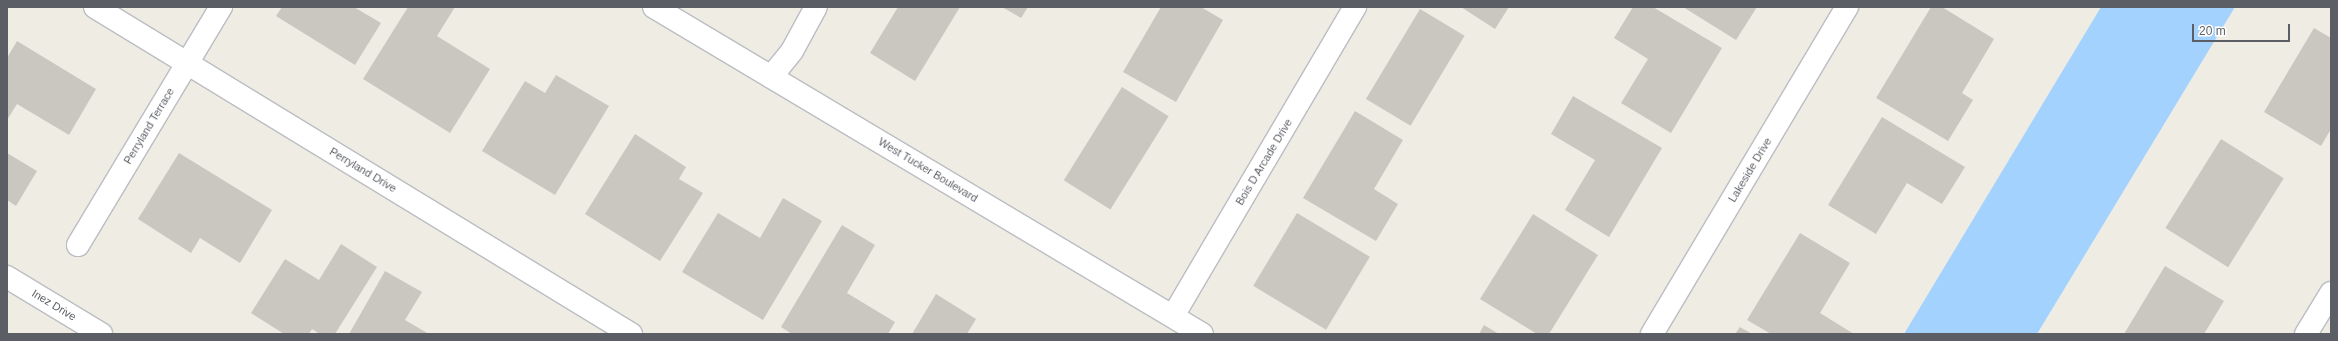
<!DOCTYPE html>
<style>
body{margin:0}
#map{position:relative;width:2338px;height:341px;overflow:hidden;background:#efede3;font-family:Arial,sans-serif}
div>[style]{position:absolute}
.water>*{inset:0;background:#a3d2ff}
.building>*{inset:0;background:#cac7c0;transform-origin:0 0}
.roads{filter:drop-shadow(1px 0 #bbbdc3) drop-shadow(-1px 0 #bbbdc3) drop-shadow(0 1px #bbbdc3) drop-shadow(0 -1px #bbbdc3)}
.minor>*{height:22px;margin:-11px;padding:0 11px;transform-origin:11px;border-radius:11px;background:#fff}
.tertiary>*{height:22px;margin:-11px;padding:0 11px;transform-origin:11px;border-radius:11px;background:#fff}
span{translate:-50% -50%;white-space:nowrap;text-align:center;line-height:1.15;-webkit-text-stroke:3px #fff;paint-order:stroke}
.street-label{font-size:11px;color:#5b5f65}
.frame{position:absolute;inset:0;border:8px solid #5b5f65;pointer-events:none}
.scale{position:absolute;left:2192px;top:24px;width:98px;height:18px;box-sizing:border-box;border:2px solid #5b5f65;border-top:0;padding-left:5px;font-size:12px;line-height:14px;white-space:nowrap;color:#5b5f65;-webkit-text-stroke:3px #fff;paint-order:stroke}
</style>
<div id="map">
<div class="water">
<i style="clip-path:polygon(2101px 7px,2235px 7px,2037px 334px,1904px 334px)"></i>
</div>
<div class="building">
<i style="clip-path:polygon(282px 7px,354px 7px,381px 23px,355px 65px,276px 16px)"></i>
<i style="clip-path:polygon(408px 7px,455px 7px,437px 36px,490px 69px,450px 133px,363px 79px)"></i>
<i style="clip-path:polygon(898px 7px,960px 7px,915px 81px,870px 53px)"></i>
<i style="clip-path:polygon(1002px 7px,1028px 7px,1021px 18px)"></i>
<i style="clip-path:polygon(1161px 7px,1201px 7px,1223px 20px,1176px 102px,1123px 72px)"></i>
<i style="clip-path:polygon(1461px 7px,1509px 7px,1495px 29px)"></i>
<i style="clip-path:polygon(1633px 7px,1653px 7px,1722px 48px,1671px 133px,1621px 103px,1648px 59px,1614px 38px)"></i>
<i style="clip-path:polygon(1683px 7px,1757px 7px,1736px 40px)"></i>
<i style="clip-path:polygon(1931px 7px,1942px 7px,1994px 39px,1962px 93px,1973px 100px,1948px 141px,1876px 98px)"></i>
<i style="left:1420px;top:9px;width:52px;height:105px;rotate:31deg"></i>
<i style="clip-path:polygon(2314px 28px,2331px 38px,2331px 129px,2321px 146px,2264px 112px)"></i>
<i style="clip-path:polygon(17px 41px,96px 89px,69px 135px,17px 104px,7px 120px,7px 58px)"></i>
<i style="clip-path:polygon(556px 75px,609px 106px,555px 195px,482px 151px,525px 81px,545px 93px)"></i>
<i style="left:1122px;top:87px;width:55px;height:110px;rotate:32deg"></i>
<i style="clip-path:polygon(1573px 96px,1662px 148px,1609px 237px,1565px 210px,1595px 160px,1551px 134px)"></i>
<i style="clip-path:polygon(1355px 111px,1403px 140px,1374px 189px,1398px 204px,1376px 241px,1303px 198px)"></i>
<i style="clip-path:polygon(1882px 117px,1965px 167px,1942px 204px,1907px 183px,1876px 234px,1828px 205px)"></i>
<i style="clip-path:polygon(635px 134px,686px 167px,679px 179px,703px 193px,660px 261px,585px 214px)"></i>
<i style="left:2221px;top:139px;width:74px;height:105px;rotate:32deg"></i>
<i style="clip-path:polygon(7px 153px,37px 171px,16px 206px,7px 200px)"></i>
<i style="clip-path:polygon(179px 153px,272px 210px,240px 263px,200px 238px,191px 253px,138px 219px)"></i>
<i style="clip-path:polygon(783px 198px,822px 221px,763px 320px,682px 272px,718px 213px,760px 238px)"></i>
<i style="left:1297px;top:213px;width:85px;height:85px;rotate:31deg"></i>
<i style="clip-path:polygon(1533px 214px,1598px 255px,1549px 334px,1537px 334px,1480px 299px)"></i>
<i style="clip-path:polygon(842px 225px,875px 245px,847px 293px,895px 322px,888px 334px,792px 334px,781px 327px)"></i>
<i style="clip-path:polygon(1800px 233px,1850px 263px,1820px 313px,1854px 334px,1771px 334px,1747px 320px)"></i>
<i style="clip-path:polygon(341px 244px,377px 267px,335px 334px,320px 334px,312px 329px,309px 334px,284px 334px,251px 313px,285px 259px,319px 280px)"></i>
<i style="clip-path:polygon(2165px 266px,2224px 301px,2204px 334px,2124px 334px)"></i>
<i style="clip-path:polygon(385px 271px,422px 292px,405px 320px,429px 334px,349px 334px)"></i>
<i style="clip-path:polygon(936px 294px,976px 319px,967px 334px,912px 334px)"></i>
<i style="clip-path:polygon(1484px 325px,1499px 334px,1479px 334px)"></i>
<i style="clip-path:polygon(1740px 327px,1752px 334px,1735px 334px)"></i>
</div>
<div class="roads">
<div class="minor">
<i style="left:95px;top:7px;width:628px;rotate:31.39deg"></i>
<i style="left:771px;top:77px;width:33px;rotate:-51deg"></i>
<i style="left:792px;top:51px;width:50px;rotate:-61.4deg"></i>
<i style="left:78px;top:245px;width:278px;rotate:-59deg"></i>
<i style="left:7px;top:277px;width:110px;rotate:31.2deg"></i>
<i style="left:1173px;top:316px;width:359px;rotate:-59.5deg"></i>
<i style="left:1652px;top:334px;width:381px;rotate:-59.2deg"></i>
<i style="left:2306px;top:334px;width:48px;rotate:-58.6deg"></i>
</div>
<div class="tertiary">
<i style="left:654px;top:7px;width:638px;rotate:30.83deg"></i>
</div>
</div>
<div class="street-label">
<span style="left:149px;top:126px;rotate:-59deg">Perryland Terrace</span>
<span style="left:1264px;top:162px;rotate:-59deg">Bois D Arcade Drive</span>
<span style="left:363px;top:170px;rotate:31deg">Perryland Drive</span>
<span style="left:928px;top:170px;rotate:31deg">West Tucker Boulevard</span>
<span style="left:1750px;top:170px;rotate:-59deg">Lakeside Drive</span>
<span style="left:54px;top:305px;rotate:31deg">Inez Drive</span>
</div>
<div class="frame"></div>
<div class="scale">20 m</div>
</div>
